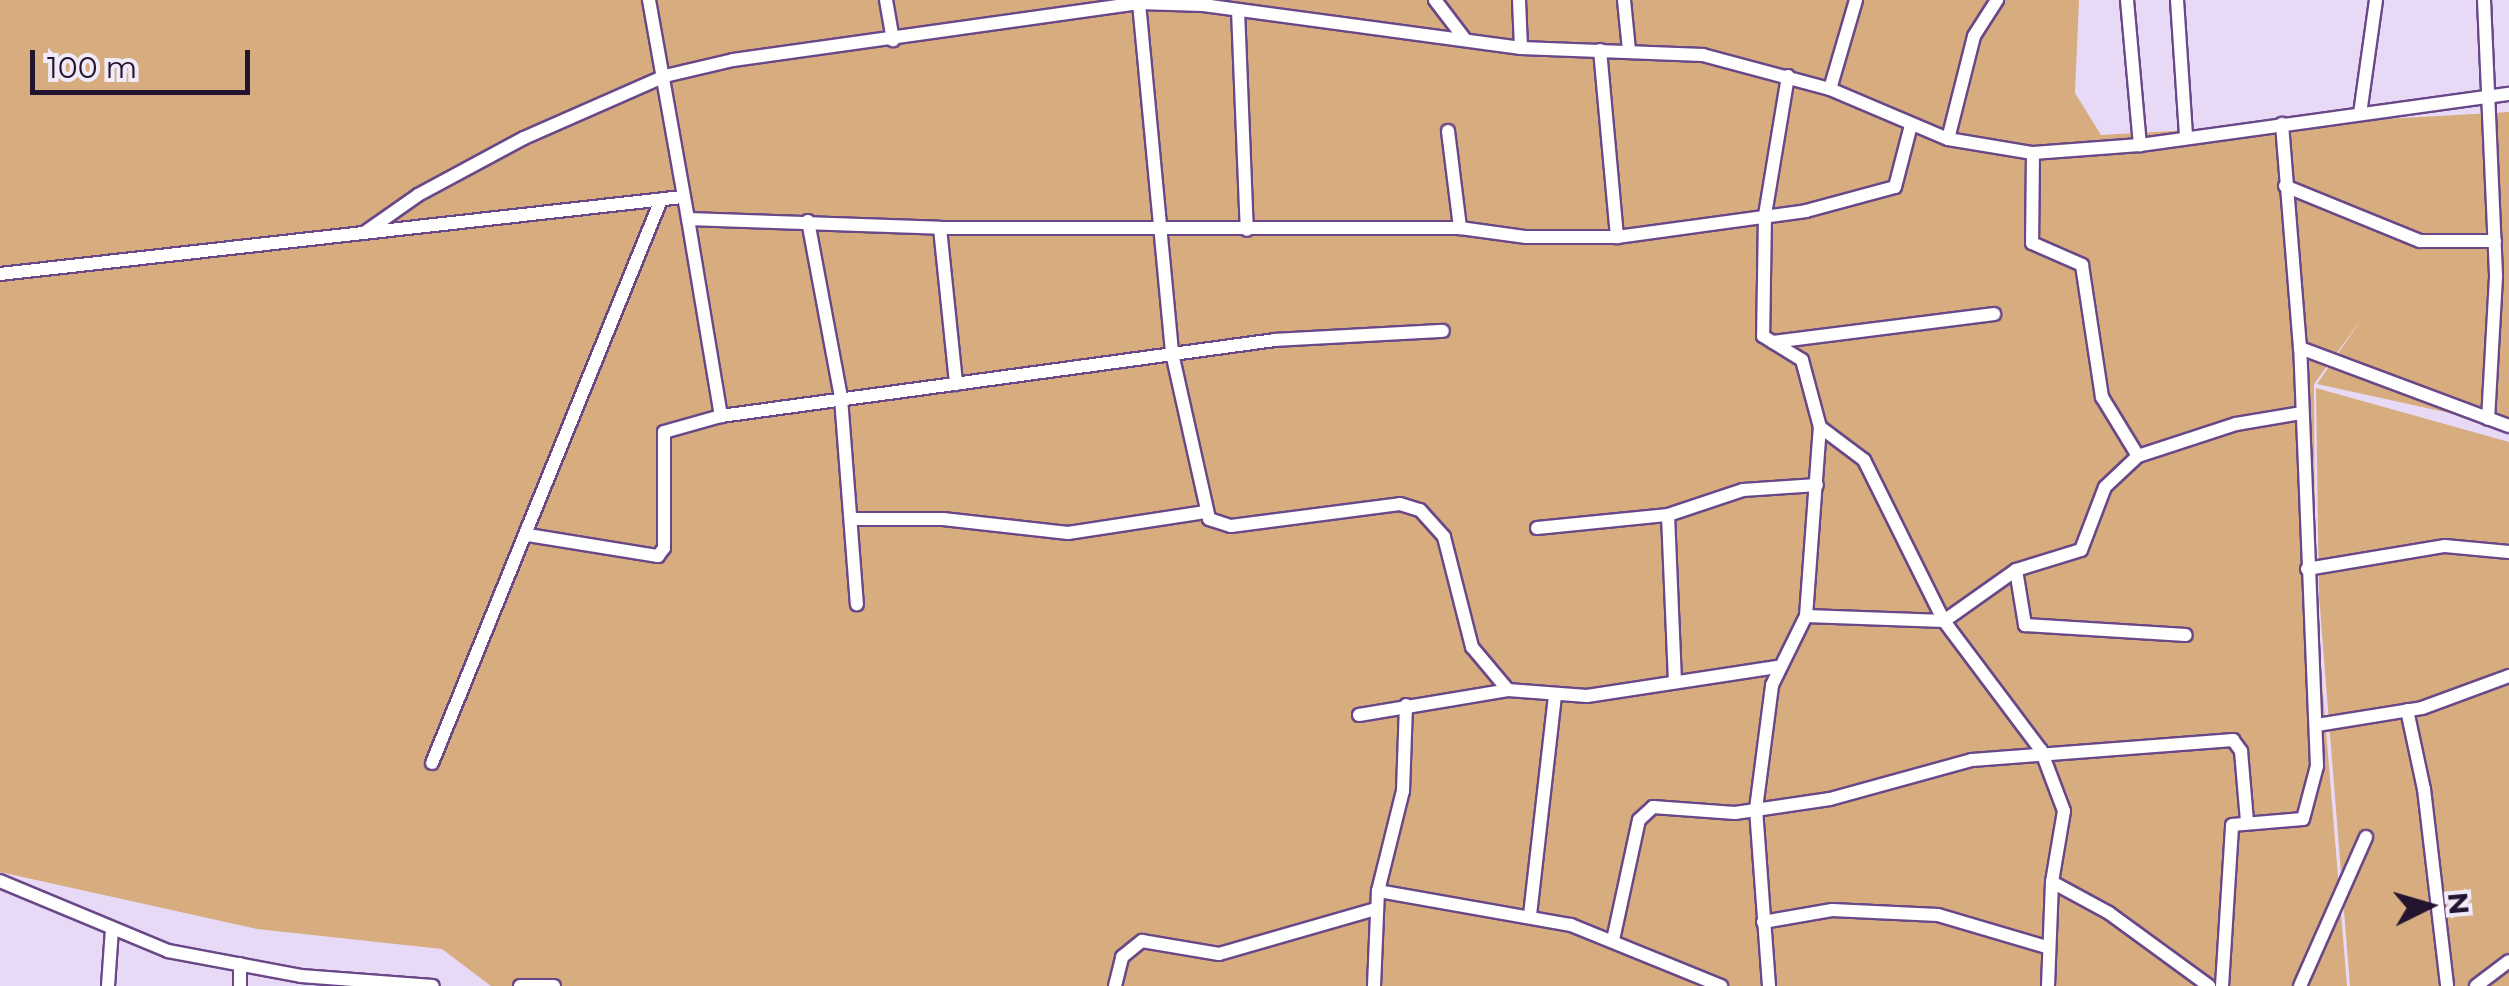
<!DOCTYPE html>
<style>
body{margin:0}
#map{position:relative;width:2509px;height:986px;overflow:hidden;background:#e8daf7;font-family:Montserrat,sans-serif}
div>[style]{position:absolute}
.green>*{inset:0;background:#d7ac7f}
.roads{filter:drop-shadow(2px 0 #6a4888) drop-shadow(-2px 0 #6a4888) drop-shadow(0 2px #6a4888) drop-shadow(0 -2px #6a4888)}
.minor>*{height:12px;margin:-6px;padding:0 6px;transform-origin:6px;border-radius:6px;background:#fff}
span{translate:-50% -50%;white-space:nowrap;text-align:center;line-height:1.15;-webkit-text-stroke:10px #f1eaf9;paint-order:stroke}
.north{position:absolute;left:2379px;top:856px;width:100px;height:100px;-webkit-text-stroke:8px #f1eaf9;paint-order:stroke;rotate:85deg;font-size:28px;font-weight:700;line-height:40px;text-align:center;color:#231530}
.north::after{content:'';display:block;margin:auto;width:35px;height:45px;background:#231530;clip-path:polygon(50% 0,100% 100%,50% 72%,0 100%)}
.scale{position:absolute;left:30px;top:50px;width:220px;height:45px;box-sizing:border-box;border:5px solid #231530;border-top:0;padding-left:12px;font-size:30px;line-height:35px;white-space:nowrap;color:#231530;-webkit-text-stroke:8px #f1eaf9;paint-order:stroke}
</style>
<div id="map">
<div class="green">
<i style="clip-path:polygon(0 0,2079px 0,2075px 93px,2101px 135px,2509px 112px,2509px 426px,2317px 384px,2363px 317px,2314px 384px,2315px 596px,2347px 986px,491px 986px,442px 949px,257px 929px,0 872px)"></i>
<i style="clip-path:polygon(2316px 388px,2509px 442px,2509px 986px,2350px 986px,2319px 596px)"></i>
</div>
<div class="roads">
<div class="minor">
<i style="left:649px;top:0;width:222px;rotate:79.9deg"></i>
<i style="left:688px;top:219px;width:252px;rotate:2deg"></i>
<i style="left:940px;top:228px;width:520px"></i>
<i style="left:1460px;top:228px;width:67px;rotate:7.8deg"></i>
<i style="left:1526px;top:237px;width:91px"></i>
<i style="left:1617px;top:237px;width:191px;rotate:-7.8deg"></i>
<i style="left:1806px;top:211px;width:92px;rotate:-15.1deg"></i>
<i style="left:1895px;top:187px;width:64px;rotate:-75.5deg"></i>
<i style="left:886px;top:0;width:41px;rotate:80.1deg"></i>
<i style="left:1435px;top:0;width:48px;rotate:52.7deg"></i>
<i style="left:1519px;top:0;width:48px;rotate:87.6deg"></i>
<i style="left:1624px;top:0;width:50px;rotate:84.3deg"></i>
<i style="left:2127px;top:0;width:146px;rotate:84.9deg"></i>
<i style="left:2177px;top:0;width:135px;rotate:86.2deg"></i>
<i style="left:2484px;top:0;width:277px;rotate:87.5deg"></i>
<i style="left:2496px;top:277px;width:142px;rotate:93.2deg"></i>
<i style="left:1139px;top:3px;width:352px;rotate:84.6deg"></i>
<i style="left:1172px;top:353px;width:170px;rotate:77.4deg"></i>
<i style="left:1209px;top:519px;width:23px;rotate:18deg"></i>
<i style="left:1231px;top:526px;width:170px;rotate:-7.4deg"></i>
<i style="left:1400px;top:504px;width:21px;rotate:17deg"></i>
<i style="left:1420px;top:510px;width:36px;rotate:48deg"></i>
<i style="left:1444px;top:537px;width:114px;rotate:75.7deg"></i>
<i style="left:1472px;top:647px;width:56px;rotate:50.1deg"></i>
<i style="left:1238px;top:10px;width:220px;rotate:87.7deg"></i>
<i style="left:1600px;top:50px;width:188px;rotate:84.8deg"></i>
<i style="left:1788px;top:76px;width:141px;rotate:99.4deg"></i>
<i style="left:1765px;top:215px;width:121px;rotate:90.9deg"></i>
<i style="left:1763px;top:336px;width:46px;rotate:31.6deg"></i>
<i style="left:1802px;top:360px;width:69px;rotate:75deg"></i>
<i style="left:1820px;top:427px;width:55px;rotate:36.9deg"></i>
<i style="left:1864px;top:460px;width:180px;rotate:63.6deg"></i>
<i style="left:1944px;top:621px;width:161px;rotate:53.1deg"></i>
<i style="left:2041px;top:750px;width:65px;rotate:69.3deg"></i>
<i style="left:2064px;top:811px;width:72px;rotate:99.6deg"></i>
<i style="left:2052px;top:882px;width:104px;rotate:92.2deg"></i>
<i style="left:1830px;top:89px;width:93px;rotate:-73.7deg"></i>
<i style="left:2360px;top:114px;width:115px;rotate:-82deg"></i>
<i style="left:1448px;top:131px;width:98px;rotate:82.9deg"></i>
<i style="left:1948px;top:139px;width:106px;rotate:-75.8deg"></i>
<i style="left:1974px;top:36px;width:43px;rotate:-57.4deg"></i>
<i style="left:2033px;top:153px;width:90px;rotate:90.6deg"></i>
<i style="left:2032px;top:243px;width:55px;rotate:23.7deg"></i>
<i style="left:2082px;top:265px;width:134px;rotate:81.4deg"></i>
<i style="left:2102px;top:397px;width:69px;rotate:58.6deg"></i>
<i style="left:2285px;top:186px;width:146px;rotate:22.2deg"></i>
<i style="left:2420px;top:241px;width:75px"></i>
<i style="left:688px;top:219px;width:200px;rotate:80.5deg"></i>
<i style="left:808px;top:221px;width:180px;rotate:79.4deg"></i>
<i style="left:841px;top:398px;width:207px;rotate:85.6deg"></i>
<i style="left:940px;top:228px;width:157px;rotate:84.1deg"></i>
<i style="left:364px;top:233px;width:66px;rotate:-35.1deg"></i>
<i style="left:418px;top:195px;width:120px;rotate:-28.3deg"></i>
<i style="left:524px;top:138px;width:154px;rotate:-23.7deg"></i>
<i style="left:665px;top:76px;width:70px;rotate:-13.2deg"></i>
<i style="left:733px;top:60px;width:410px;rotate:-8deg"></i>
<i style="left:1139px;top:3px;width:64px;rotate:1.8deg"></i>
<i style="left:1203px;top:5px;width:321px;rotate:7.7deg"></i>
<i style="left:1521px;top:48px;width:182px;rotate:2.2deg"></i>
<i style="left:1703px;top:55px;width:131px;rotate:15deg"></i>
<i style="left:1830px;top:89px;width:128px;rotate:23deg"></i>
<i style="left:1948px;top:139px;width:86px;rotate:9.4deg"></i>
<i style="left:2033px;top:153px;width:107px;rotate:-4.3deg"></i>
<i style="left:2140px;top:145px;width:373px;rotate:-7.9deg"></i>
<i style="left:0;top:274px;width:686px;rotate:-6.44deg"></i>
<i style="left:1773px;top:342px;width:223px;rotate:-7.2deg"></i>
<i style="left:2300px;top:348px;width:223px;rotate:20.5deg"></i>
<i style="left:1668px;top:515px;width:166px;rotate:87.6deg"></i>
<i style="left:853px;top:519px;width:90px"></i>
<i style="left:943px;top:519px;width:126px;rotate:6.4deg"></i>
<i style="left:1068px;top:533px;width:139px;rotate:-8.7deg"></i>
<i style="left:1537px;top:528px;width:132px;rotate:-5.7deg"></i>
<i style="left:1668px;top:515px;width:79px;rotate:-18.4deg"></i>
<i style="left:1743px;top:490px;width:74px;rotate:-3.9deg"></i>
<i style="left:528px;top:535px;width:132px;rotate:9.2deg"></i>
<i style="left:658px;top:556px;width:10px;rotate:-53deg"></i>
<i style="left:664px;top:548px;width:116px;rotate:-90deg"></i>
<i style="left:664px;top:432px;width:59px;rotate:-15.7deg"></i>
<i style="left:721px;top:416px;width:559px;rotate:-7.81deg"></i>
<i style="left:1275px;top:340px;width:168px;rotate:-3.1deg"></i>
<i style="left:2307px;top:569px;width:140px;rotate:-9.5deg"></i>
<i style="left:2445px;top:546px;width:64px;rotate:5.4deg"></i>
<i style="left:2016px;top:570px;width:56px;rotate:80.7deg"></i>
<i style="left:2025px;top:625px;width:161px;rotate:3.6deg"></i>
<i style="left:1806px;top:616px;width:138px;rotate:2.1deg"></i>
<i style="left:1944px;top:621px;width:88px;rotate:-35.3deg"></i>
<i style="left:2016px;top:570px;width:68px;rotate:-17.1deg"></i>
<i style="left:2081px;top:550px;width:67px;rotate:-69.1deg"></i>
<i style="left:2105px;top:487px;width:45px;rotate:-43.2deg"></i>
<i style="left:2138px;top:456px;width:103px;rotate:-18.1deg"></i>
<i style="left:2236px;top:424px;width:67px;rotate:-9.5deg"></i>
<i style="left:2407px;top:710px;width:81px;rotate:77.9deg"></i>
<i style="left:2424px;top:789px;width:198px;rotate:83.3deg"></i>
<i style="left:1359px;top:715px;width:151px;rotate:-9.5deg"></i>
<i style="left:1508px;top:690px;width:79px;rotate:4.3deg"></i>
<i style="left:1587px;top:696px;width:192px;rotate:-8.7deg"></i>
<i style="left:2317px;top:725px;width:106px;rotate:-9.2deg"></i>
<i style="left:2422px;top:708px;width:93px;rotate:-20.2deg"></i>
<i style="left:432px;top:763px;width:608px;rotate:-67.87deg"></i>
<i style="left:0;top:881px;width:182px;rotate:22.6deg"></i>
<i style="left:168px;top:951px;width:135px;rotate:10.6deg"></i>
<i style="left:301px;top:976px;width:132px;rotate:4.3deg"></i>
<i style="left:2052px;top:882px;width:65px;rotate:28.5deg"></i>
<i style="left:2109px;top:913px;width:124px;rotate:36.1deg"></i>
<i style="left:1378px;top:891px;width:196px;rotate:10deg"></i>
<i style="left:1571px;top:925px;width:162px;rotate:22.1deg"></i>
<i style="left:1530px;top:915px;width:219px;rotate:-83.5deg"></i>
<i style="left:1763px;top:922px;width:70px;rotate:-9.9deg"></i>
<i style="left:1832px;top:910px;width:106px;rotate:2.7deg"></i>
<i style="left:1938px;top:915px;width:114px;rotate:16.4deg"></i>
<i style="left:1613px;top:940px;width:123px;rotate:-77.8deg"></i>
<i style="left:1639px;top:820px;width:19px;rotate:-43deg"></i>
<i style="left:1653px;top:807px;width:82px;rotate:4.2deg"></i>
<i style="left:1735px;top:813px;width:96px;rotate:-8.4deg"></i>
<i style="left:1830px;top:799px;width:147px;rotate:-15.4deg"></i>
<i style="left:1972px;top:760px;width:262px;rotate:-4.4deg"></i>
<i style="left:2233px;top:740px;width:14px;rotate:54deg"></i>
<i style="left:2241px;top:751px;width:70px;rotate:85.1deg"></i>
<i style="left:108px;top:986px;width:57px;rotate:-86deg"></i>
<i style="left:240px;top:986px;width:22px;rotate:-90deg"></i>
<i style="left:520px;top:986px;width:34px"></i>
<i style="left:1115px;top:986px;width:30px;rotate:-76deg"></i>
<i style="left:1122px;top:957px;width:26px;rotate:-39deg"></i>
<i style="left:1142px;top:941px;width:78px;rotate:9.6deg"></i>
<i style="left:1219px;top:954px;width:163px;rotate:-16deg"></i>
<i style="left:1374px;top:986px;width:95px;rotate:-87.6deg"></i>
<i style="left:1378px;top:891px;width:103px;rotate:-76deg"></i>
<i style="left:1403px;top:791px;width:86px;rotate:-88deg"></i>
<i style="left:1769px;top:986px;width:177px;rotate:-94.2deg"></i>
<i style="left:1756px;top:809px;width:125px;rotate:-82.6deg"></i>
<i style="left:1772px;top:685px;width:77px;rotate:-63.8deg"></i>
<i style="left:1806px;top:616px;width:190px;rotate:-85.8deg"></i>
<i style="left:2222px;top:986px;width:161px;rotate:-86.4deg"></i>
<i style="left:2232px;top:825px;width:71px;rotate:-4.8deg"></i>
<i style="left:2303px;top:819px;width:55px;rotate:-75.2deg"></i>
<i style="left:2317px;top:766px;width:418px;rotate:-92.3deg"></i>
<i style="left:2300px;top:348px;width:225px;rotate:-94.6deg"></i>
<i style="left:2300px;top:986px;width:163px;rotate:-66.1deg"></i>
<i style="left:2476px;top:986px;width:41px;rotate:-37.1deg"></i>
</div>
</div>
<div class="north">N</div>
<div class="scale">100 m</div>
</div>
